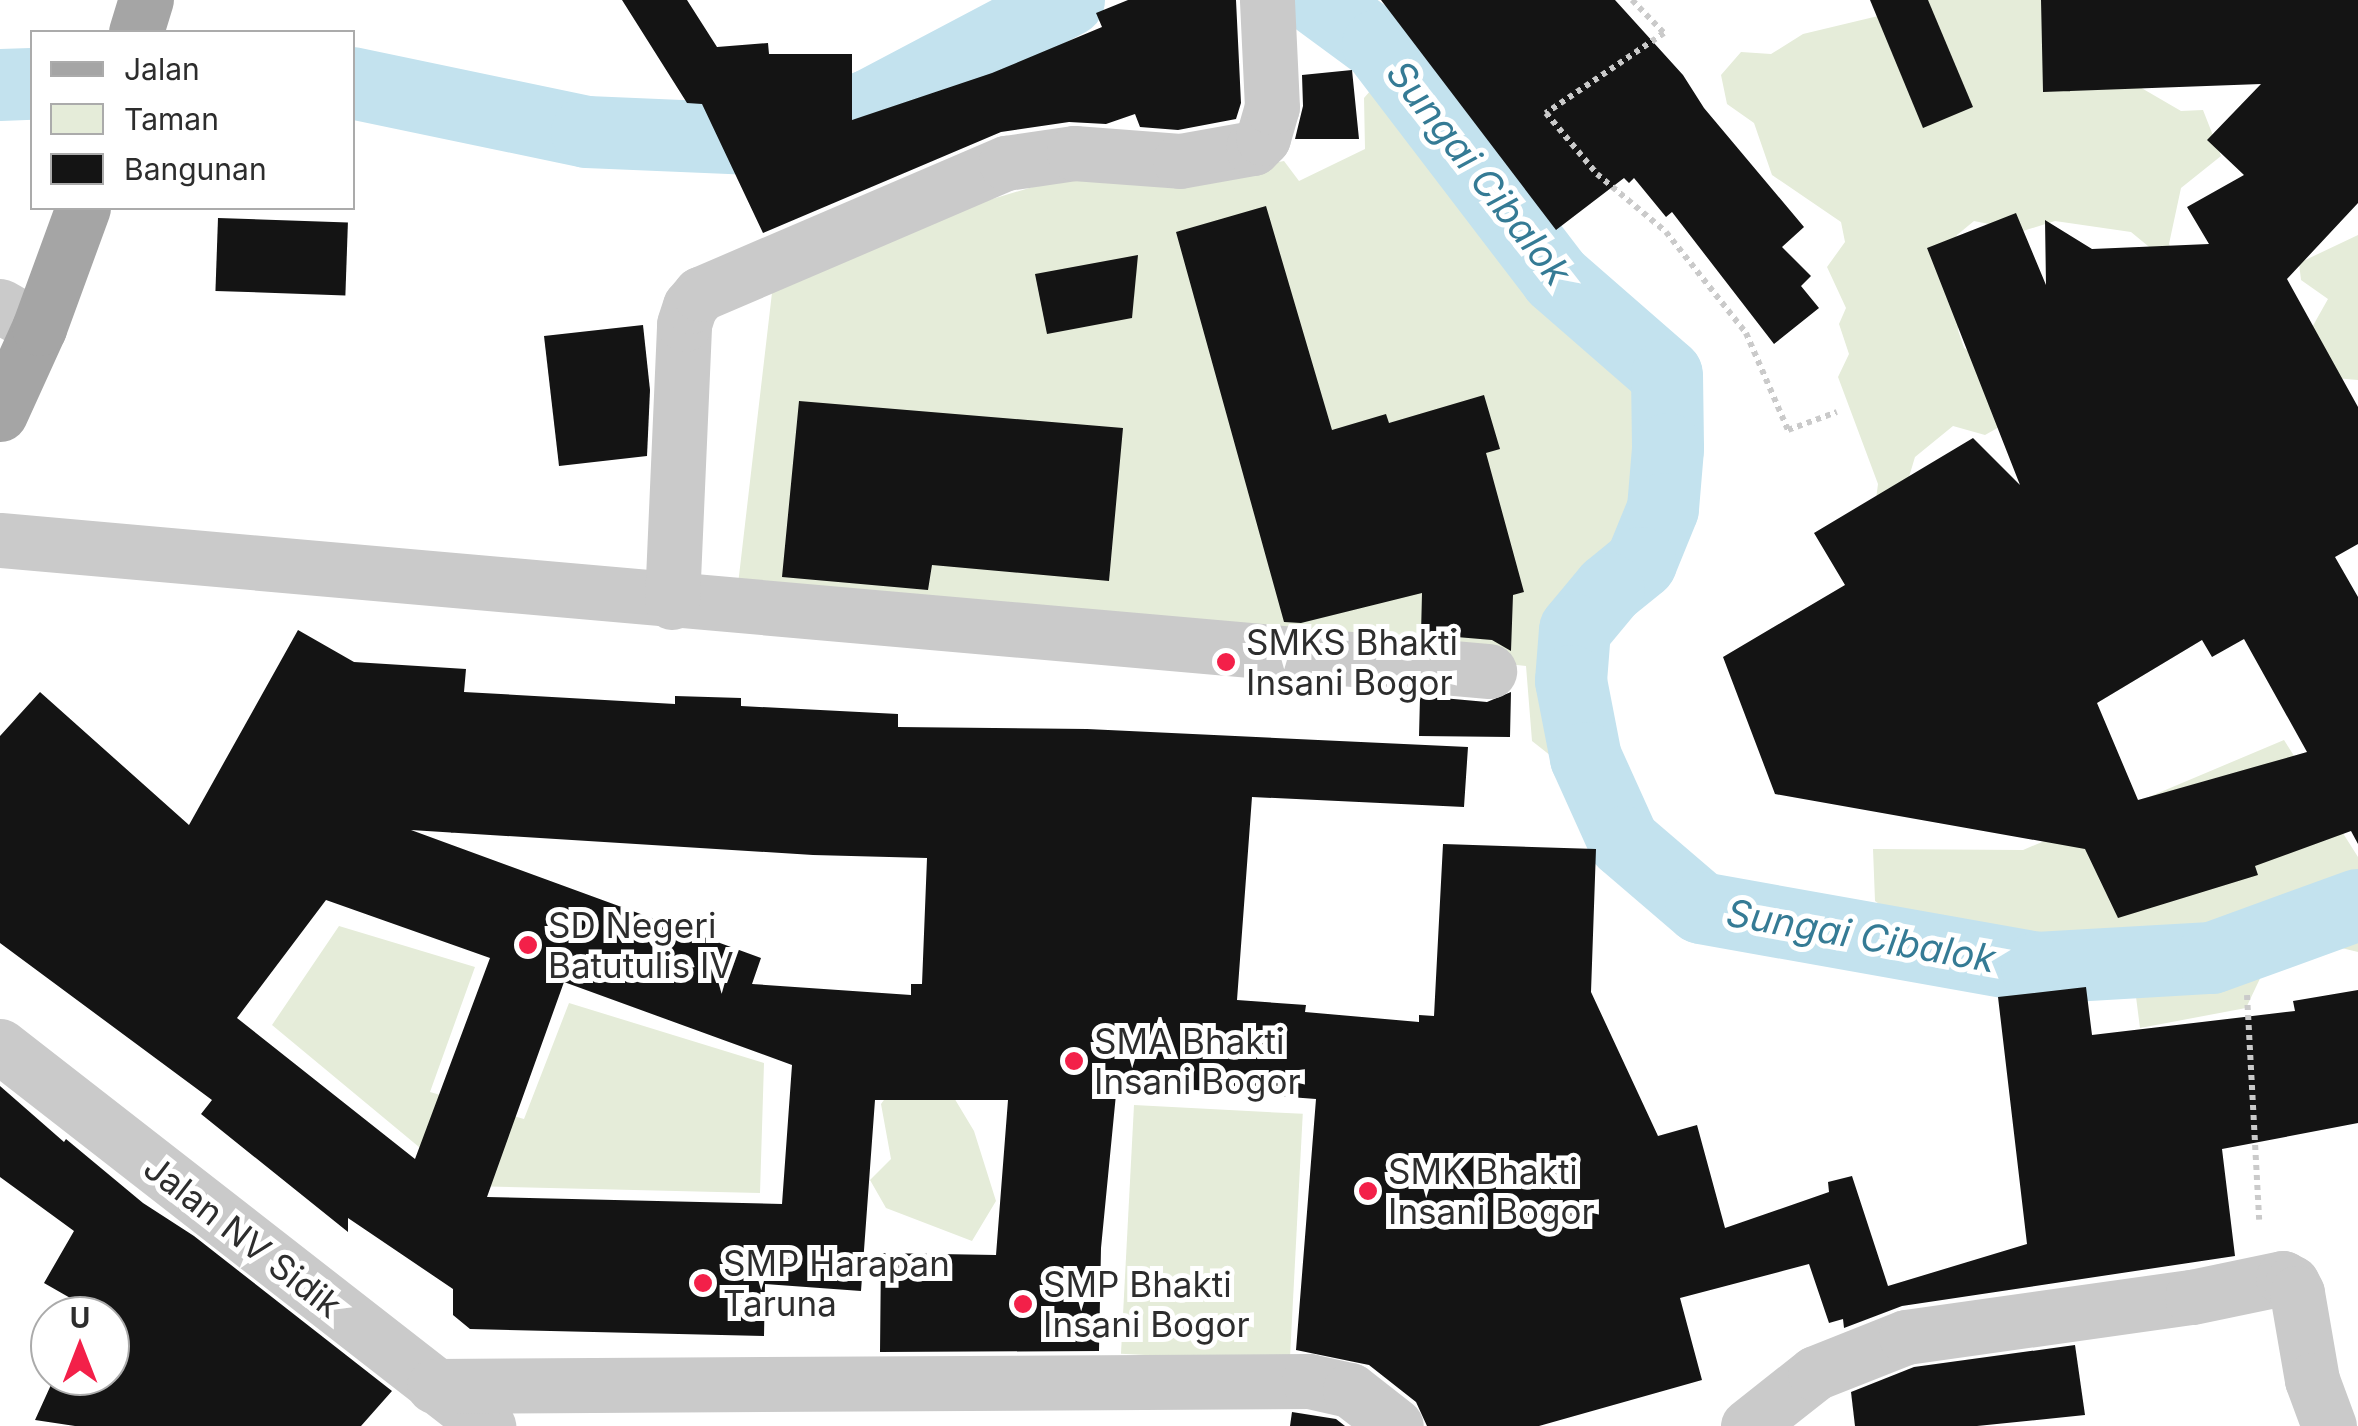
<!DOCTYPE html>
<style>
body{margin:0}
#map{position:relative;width:2358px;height:1426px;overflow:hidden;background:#fff;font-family:Inter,sans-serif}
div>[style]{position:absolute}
.green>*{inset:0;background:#e5ecd9;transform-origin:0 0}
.canal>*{height:72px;margin:-36px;padding:0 36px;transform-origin:36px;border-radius:36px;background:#c3e2ee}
.building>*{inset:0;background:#141414;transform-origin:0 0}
.path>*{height:6px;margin-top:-3px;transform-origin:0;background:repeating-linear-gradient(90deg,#cacaca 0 5px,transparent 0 10px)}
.minor>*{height:55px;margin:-27.5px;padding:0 27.5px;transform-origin:27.5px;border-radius:27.5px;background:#cacaca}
.major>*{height:55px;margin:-27.5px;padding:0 27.5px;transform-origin:27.5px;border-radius:27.5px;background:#a5a5a5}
.dots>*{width:28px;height:28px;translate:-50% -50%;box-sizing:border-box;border:5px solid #fff;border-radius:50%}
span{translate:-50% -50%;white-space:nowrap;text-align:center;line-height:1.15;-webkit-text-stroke:10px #fff;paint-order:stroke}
.poi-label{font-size:35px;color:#2d2d2d}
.left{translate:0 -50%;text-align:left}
.street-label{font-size:35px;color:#2d2d2d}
.water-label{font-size:38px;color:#357b95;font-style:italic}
.legend{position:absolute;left:30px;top:30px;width:325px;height:180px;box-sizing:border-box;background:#fff;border:2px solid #ababab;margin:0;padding:12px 18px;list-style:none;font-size:30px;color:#2d2d2d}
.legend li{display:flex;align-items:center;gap:20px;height:50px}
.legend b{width:50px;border:2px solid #ababab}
.north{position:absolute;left:30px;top:1296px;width:100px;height:100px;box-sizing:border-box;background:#fff;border:2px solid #ababab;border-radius:50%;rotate:0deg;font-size:28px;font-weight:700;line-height:40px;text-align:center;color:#2d2d2d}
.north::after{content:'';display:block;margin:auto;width:35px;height:45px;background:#f32049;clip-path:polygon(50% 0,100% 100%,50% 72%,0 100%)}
</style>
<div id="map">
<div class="green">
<i style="clip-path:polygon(1908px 0,2091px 0,2138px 86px,2181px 111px,2203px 110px,2221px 156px,2181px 188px,2169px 244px,2182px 274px,2131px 232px,2055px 221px,2023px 231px,1974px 221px,1957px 235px,1947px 258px,1959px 278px,1958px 330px,1964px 348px,1990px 366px,2001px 426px,1985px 435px,1953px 426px,1915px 457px,1909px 477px,1871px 538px,1878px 484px,1838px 377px,1849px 354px,1839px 324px,1846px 308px,1827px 267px,1845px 242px,1841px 222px,1772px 175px,1754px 123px,1727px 104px,1721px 75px,1741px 52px,1771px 54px,1803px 34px,1899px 11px)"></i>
<i style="clip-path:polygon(1398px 59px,1514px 264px,1521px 266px,1532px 299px,1625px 341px,1665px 411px,1635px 487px,1658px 534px,1643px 575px,1571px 627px,1546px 679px,1543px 699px,1565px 767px,1532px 741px,1526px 666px,1136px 623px,737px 593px,773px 284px,793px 259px,1112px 163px,1152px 184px,1284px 161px,1299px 181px,1365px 149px,1364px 98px)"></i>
<i style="clip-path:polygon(2358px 235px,2358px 380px,2311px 376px,2297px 354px,2328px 299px,2301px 280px,2299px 263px)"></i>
<i style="clip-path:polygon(2284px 740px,2358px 857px,2358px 952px,2317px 942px,2300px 962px,2265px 968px,2246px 1008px,2140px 1028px,2135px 989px,2086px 980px,2051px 944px,2020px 946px,2021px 978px,2010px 995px,1875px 901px,1873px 849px,2023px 850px)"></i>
<i style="clip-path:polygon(339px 926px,475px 967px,430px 1092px,524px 1119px,569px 1003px,764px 1063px,760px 1193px,466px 1186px,272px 1025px)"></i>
<i style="clip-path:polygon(900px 1078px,944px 1081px,974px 1131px,996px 1201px,972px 1241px,886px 1208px,870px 1180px,891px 1159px,881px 1104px)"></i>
<i style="left:1134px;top:1105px;width:169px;height:249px;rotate:3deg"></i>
</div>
<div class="canal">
<i style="left:1317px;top:0;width:76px;rotate:36.4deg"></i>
<i style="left:1378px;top:45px;width:293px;rotate:52.6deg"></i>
<i style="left:1556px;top:278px;width:147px;rotate:41.1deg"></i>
<i style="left:1667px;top:375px;width:74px;rotate:89.2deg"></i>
<i style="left:1668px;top:449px;width:60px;rotate:94.8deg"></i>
<i style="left:1663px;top:509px;width:58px;rotate:112.2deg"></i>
<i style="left:1641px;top:563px;width:41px;rotate:140.9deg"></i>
<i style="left:1609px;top:589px;width:53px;rotate:129.7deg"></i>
<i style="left:1575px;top:630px;width:51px;rotate:94.5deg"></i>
<i style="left:1571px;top:681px;width:78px;rotate:79deg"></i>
<i style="left:1586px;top:758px;width:92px;rotate:65.7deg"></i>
<i style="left:1624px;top:842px;width:101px;rotate:40.6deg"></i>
<i style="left:1701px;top:908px;width:341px;rotate:10.1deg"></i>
<i style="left:2037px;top:968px;width:175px;rotate:-3.3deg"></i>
<i style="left:2212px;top:958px;width:155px;rotate:-20deg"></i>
<i style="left:352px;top:83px;width:240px;rotate:11.8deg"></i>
<i style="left:587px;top:132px;width:191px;rotate:2.4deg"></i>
<i style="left:778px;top:140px;width:98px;rotate:-20.8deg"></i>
<i style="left:870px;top:105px;width:225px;rotate:-27.8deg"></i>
<i style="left:0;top:85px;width:32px;rotate:-2deg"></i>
</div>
<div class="building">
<i style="clip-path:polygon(622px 0,687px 0,717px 47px,768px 43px,769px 54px,852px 54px,852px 120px,992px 73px,1102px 27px,1096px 13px,1128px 0,1236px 0,1241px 103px,1236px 119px,1178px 130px,1140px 127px,1135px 114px,1106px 124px,1069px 122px,1001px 132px,763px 233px,702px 104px,687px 103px)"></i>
<i style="clip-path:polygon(1381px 0,1615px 0,1683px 75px,1704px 108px,1804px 227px,1782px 247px,1811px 276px,1801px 286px,1819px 308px,1774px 344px,1672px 212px,1666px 217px,1634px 178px,1629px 183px,1624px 178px,1556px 230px)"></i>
<i style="clip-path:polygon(1870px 0,1928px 0,1973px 107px,1923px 128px)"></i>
<i style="clip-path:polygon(evenodd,2041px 0,2358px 0,2358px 203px,2287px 279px,2358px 407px,2358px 544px,2335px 557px,2358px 597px,2358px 844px,2351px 831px,2255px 866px,2258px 875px,2118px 918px,2085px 849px,1775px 794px,1723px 657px,1845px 585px,1814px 533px,1973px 438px,2020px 485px,1927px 248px,2016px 213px,2046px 285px,2045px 220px,2092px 249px,2209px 244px,2187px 207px,2244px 175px,2207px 140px,2261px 84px,2043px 92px,2041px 0,2244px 639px,2307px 752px,2138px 800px,2097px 703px,2202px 640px,2212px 657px,2244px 639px)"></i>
<i style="clip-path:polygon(1352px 70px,1359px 139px,1295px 139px,1303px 106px,1302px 75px)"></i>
<i style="clip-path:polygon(1266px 206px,1332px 430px,1386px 414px,1389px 423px,1484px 395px,1500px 449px,1486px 453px,1524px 592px,1513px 595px,1511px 651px,1492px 640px,1421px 634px,1422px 593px,1301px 623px,1284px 622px,1176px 232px)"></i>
<i style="left:218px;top:218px;width:130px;height:73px;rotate:2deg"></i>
<i style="clip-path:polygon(1138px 255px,1132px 318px,1047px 334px,1035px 274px)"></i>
<i style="clip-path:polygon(643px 325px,650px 390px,647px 456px,559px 466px,544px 336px)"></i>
<i style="clip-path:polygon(799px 401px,1123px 428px,1109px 581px,932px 565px,928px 590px,782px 577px)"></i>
<i style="clip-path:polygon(evenodd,298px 630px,354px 662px,466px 669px,464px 692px,675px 704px,675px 696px,741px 698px,741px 706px,898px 714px,898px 727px,1087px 729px,1468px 747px,1464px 807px,1252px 797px,1237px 1000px,1306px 1005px,1305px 1012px,1419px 1022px,1419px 1015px,1434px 1016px,1443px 844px,1596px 849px,1591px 992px,1658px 1136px,1697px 1125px,1725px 1228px,1829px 1192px,1828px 1182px,1852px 1176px,1888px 1286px,2027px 1244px,1998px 997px,2086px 987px,2092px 1035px,2295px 1011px,2293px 1001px,2358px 990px,2358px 1123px,2222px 1149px,2235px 1256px,1902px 1306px,1844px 1328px,1843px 1319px,1829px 1323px,1809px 1264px,1680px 1298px,1702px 1380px,1539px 1426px,1427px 1426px,1416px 1402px,1369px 1365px,1296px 1350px,1316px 1099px,1117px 1084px,1101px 1248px,1099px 1351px,880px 1352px,881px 1253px,996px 1255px,1008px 1100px,875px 1100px,861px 1291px,765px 1284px,764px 1336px,470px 1329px,453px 1315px,453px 1289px,348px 1218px,348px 1232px,201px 1114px,212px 1100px,0 943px,0 736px,40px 692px,189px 825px,298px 630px,411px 830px,813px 855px,927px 858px,922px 984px,911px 984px,911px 995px,752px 984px,761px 958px,411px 830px,298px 630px,326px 900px,490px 958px,415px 1159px,237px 1018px,326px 900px,298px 630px,564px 982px,792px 1065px,782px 1204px,487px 1197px,564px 982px)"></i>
<i style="clip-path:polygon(1511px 692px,1510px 737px,1419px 736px,1420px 696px,1487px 702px)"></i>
<i style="clip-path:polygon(0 1086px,64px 1142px,66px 1139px,143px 1203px,194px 1236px,392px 1391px,361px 1426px,75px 1426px,35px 1420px,55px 1376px,110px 1376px,110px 1316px,82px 1316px,86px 1307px,44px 1283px,74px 1231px,0 1177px)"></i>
<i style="clip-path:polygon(2075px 1345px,2085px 1415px,1977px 1426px,1855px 1426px,1851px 1392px,1914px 1367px)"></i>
<i style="clip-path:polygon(1292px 1412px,1336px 1419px,1345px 1426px,1290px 1426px)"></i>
</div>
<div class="path">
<i style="left:1632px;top:0;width:46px;rotate:45.9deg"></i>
<i style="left:1664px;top:33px;width:143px;rotate:145.9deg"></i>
<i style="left:1546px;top:113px;width:80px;rotate:50.1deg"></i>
<i style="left:1597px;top:174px;width:90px;rotate:40deg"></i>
<i style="left:1666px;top:232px;width:129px;rotate:51.6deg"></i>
<i style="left:1746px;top:333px;width:106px;rotate:66.6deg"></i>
<i style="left:1788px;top:430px;width:52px;rotate:-20.2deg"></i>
<i style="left:2247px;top:995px;width:225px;rotate:86.9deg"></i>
</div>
<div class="minor">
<i style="left:0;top:306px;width:45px;rotate:29.4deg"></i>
<i style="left:0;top:540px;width:1495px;rotate:5.03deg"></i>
<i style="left:672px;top:602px;width:278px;rotate:-87.5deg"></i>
<i style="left:684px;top:324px;width:19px;rotate:-72deg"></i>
<i style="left:690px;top:306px;width:16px;rotate:-50deg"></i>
<i style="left:700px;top:294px;width:333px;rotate:-23.2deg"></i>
<i style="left:1006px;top:163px;width:69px;rotate:-8.4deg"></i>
<i style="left:1074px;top:153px;width:106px;rotate:4.3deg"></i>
<i style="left:1180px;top:161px;width:74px;rotate:-10.1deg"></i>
<i style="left:1253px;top:148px;width:14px;rotate:-45deg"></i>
<i style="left:1263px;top:138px;width:32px;rotate:-74deg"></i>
<i style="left:1272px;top:107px;width:107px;rotate:-92.7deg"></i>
<i style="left:0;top:1046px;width:619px;rotate:37.91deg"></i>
<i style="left:434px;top:1386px;width:875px;rotate:-0.33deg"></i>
<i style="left:1309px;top:1381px;width:42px;rotate:12.4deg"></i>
<i style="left:1350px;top:1390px;width:58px;rotate:38deg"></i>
<i style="left:1748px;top:1426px;width:85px;rotate:-38.3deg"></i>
<i style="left:1815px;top:1373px;width:98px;rotate:-21.6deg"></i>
<i style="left:1906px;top:1337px;width:289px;rotate:-8deg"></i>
<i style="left:2192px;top:1297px;width:93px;rotate:-11.8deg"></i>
<i style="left:2283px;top:1278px;width:10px;rotate:29deg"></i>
<i style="left:2292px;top:1283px;width:11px;rotate:63deg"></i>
<i style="left:2297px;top:1293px;width:88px;rotate:80.2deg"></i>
<i style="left:2312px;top:1380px;width:49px;rotate:69.7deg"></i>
</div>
<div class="major">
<i style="left:136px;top:32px;width:34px;rotate:-73deg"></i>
<i style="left:0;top:414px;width:94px;rotate:-65.6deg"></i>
<i style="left:39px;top:328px;width:128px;rotate:-69.9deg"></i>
</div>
<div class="dots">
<i style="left:1226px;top:662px;background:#f32049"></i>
<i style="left:528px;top:945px;background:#f32049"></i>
<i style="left:1074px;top:1061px;background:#f32049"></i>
<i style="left:1368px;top:1191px;background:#f32049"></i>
<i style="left:703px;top:1283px;background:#f32049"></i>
<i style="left:1023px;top:1304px;background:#f32049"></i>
</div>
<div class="poi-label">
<span class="left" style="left:1246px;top:662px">SMKS Bhakti<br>Insani Bogor</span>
<span class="left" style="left:548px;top:945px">SD Negeri<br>Batutulis IV</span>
<span class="left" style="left:1094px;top:1061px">SMA Bhakti<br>Insani Bogor</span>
<span class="left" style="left:1388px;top:1191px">SMK Bhakti<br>Insani Bogor</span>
<span class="left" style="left:723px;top:1283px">SMP Harapan<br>Taruna</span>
<span class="left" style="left:1043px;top:1304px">SMP Bhakti<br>Insani Bogor</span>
</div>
<div class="street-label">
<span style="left:243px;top:1236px;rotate:38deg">Jalan NV Sidik</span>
</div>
<div class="water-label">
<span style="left:1479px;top:173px;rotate:52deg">Sungai Cibalok</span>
<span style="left:1861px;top:936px;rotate:10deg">Sungai Cibalok</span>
</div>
<ul class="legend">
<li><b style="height:12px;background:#a5a5a5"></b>Jalan</li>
<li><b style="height:28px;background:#e5ecd9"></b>Taman</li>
<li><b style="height:28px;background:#141414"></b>Bangunan</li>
</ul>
<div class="north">U</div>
</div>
